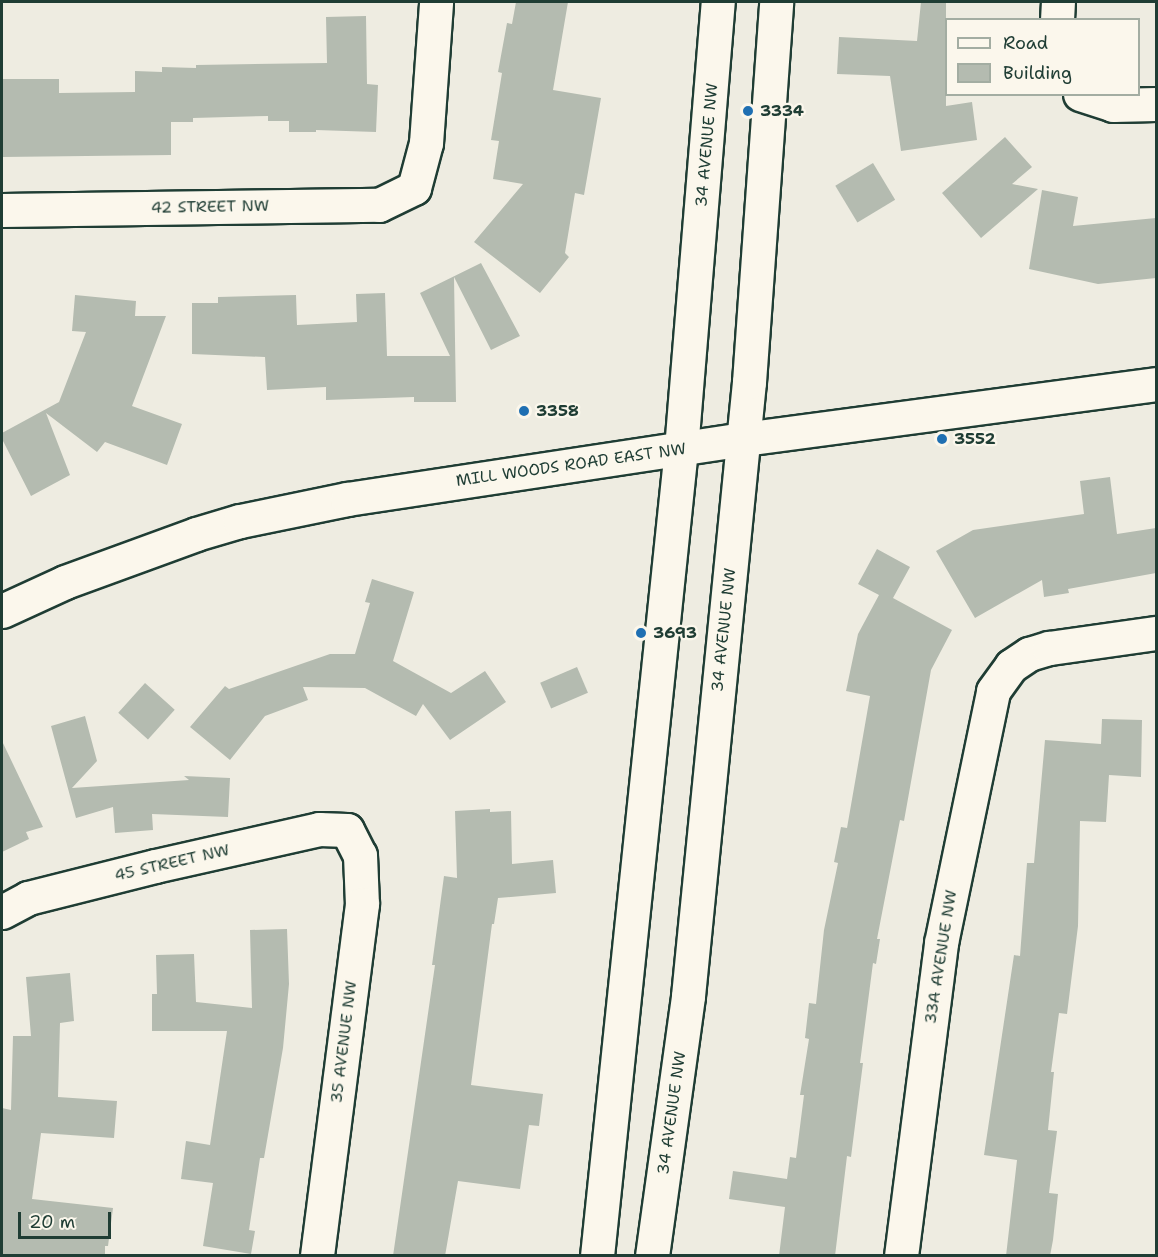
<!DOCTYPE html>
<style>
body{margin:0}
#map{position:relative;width:1158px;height:1257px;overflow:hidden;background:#eeece1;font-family:"Shantell Sans",sans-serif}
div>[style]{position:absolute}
.building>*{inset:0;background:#b4bbb0;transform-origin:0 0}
.roads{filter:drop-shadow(2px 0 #1f3d34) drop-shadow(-2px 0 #1f3d34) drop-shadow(0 2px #1f3d34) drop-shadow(0 -2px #1f3d34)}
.minor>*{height:33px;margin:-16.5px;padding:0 16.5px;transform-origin:16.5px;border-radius:16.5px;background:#fbf7ec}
.major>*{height:33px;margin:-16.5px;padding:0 16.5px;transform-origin:16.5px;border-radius:16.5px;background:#fbf7ec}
.dots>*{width:16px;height:16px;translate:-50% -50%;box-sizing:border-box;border:3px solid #fbf7ec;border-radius:50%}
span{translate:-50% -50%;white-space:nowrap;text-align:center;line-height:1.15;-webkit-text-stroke:4.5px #fbf7ec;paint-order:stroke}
.poi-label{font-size:16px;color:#1f3d34;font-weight:700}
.left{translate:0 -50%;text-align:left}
.street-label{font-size:16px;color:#1f3d34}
.frame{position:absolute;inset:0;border:3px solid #1f3d34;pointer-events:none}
.legend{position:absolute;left:945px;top:18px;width:195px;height:78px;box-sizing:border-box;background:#fbf7ec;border:2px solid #a3ada2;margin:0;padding:8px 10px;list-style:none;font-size:18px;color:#1f3d34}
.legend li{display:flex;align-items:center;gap:12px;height:30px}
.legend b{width:30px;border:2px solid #a3ada2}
.scale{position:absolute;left:18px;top:1212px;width:93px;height:27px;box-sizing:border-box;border:3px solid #1f3d34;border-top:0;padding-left:8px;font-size:18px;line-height:21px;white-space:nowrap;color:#1f3d34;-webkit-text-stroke:4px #fbf7ec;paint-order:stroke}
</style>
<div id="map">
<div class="building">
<i style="clip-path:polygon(516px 2px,568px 2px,553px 90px,601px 98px,584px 195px,575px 193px,565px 253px,569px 257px,540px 293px,474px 242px,523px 184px,493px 179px,499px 141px,491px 140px,502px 73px,498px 72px,507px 23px,512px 24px)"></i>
<i style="clip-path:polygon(921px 2px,946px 2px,946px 106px,972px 102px,977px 140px,901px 151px,890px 76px,837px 74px,839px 37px,917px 41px)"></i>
<i style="clip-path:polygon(366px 16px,367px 84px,378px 85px,376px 132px,316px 130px,316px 132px,289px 132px,289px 121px,268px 121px,268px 116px,193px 118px,193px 122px,171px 122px,171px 155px,2px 157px,2px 79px,59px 79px,59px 93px,135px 92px,135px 71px,162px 72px,162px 67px,196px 68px,196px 65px,327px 63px,326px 17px)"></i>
<i style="clip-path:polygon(1005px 137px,1032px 167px,1012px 184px,1038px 189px,981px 238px,942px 193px)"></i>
<i style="left:873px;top:163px;width:43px;height:44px;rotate:59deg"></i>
<i style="clip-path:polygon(1042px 190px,1078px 197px,1073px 226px,1156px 218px,1156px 278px,1098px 284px,1029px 269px)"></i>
<i style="clip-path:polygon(481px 263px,520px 336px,491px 350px,454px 277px,456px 402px,414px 402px,414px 397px,326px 400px,326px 387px,267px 390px,265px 357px,192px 354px,192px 303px,218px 303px,218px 297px,296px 295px,297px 325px,357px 322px,356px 294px,385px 293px,387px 356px,450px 356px,420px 293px)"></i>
<i style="clip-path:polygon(75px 295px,136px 301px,135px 316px,166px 316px,132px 406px,182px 424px,167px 465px,105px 442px,97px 452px,46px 413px,70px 475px,31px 496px,2px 439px,2px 433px,59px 402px,86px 332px,72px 331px)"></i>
<i style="clip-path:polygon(1110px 477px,1117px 534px,1156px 528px,1156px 573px,1068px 589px,1069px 593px,1044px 597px,1042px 580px,975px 618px,936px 551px,973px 530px,1084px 514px,1080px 481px)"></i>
<i style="clip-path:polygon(877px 549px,910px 567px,893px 598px,952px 630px,931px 670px,904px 821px,900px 820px,877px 939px,880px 939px,876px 964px,873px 963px,860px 1063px,863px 1063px,851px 1157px,847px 1156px,835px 1256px,779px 1256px,785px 1207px,729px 1199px,733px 1171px,787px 1179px,790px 1157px,796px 1158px,804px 1095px,800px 1095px,809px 1039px,805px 1038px,809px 1003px,816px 1004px,824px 930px,838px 863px,834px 862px,841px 827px,847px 828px,870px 696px,846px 691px,858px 634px,879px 595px,858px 584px)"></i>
<i style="clip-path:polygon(372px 579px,414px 592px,393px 661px,451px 693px,485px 671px,506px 702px,450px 740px,423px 704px,416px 716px,365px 688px,303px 687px,308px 700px,265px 716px,230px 760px,190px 727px,225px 686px,229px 689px,330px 654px,355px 654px,370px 603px,365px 602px)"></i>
<i style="left:577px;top:667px;width:28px;height:40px;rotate:67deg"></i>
<i style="left:145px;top:683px;width:40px;height:40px;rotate:42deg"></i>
<i style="clip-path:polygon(85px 716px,97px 761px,72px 788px,189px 780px,184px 776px,230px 778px,228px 817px,152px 814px,153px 830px,115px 833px,113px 807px,76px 818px,51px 726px)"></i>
<i style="clip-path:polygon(1102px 719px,1142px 720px,1141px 777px,1109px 775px,1106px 822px,1080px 821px,1078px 926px,1067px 1014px,1059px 1013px,1051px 1072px,1054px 1072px,1048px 1130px,1057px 1131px,1049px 1193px,1058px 1194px,1053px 1240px,1050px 1256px,1006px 1256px,1017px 1160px,984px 1155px,1014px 955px,1020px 956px,1027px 863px,1034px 863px,1045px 740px,1101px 744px)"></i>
<i style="clip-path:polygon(2px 741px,43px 827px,26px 832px,29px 839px,2px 852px)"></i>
<i style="clip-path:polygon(490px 809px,490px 812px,511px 811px,512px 864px,553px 860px,556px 893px,498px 898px,494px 924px,492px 924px,471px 1085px,543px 1094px,539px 1126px,529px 1125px,520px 1189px,458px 1181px,445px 1256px,393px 1256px,435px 965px,432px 965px,444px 876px,457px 878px,455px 811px)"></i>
<i style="clip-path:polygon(287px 929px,289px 984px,283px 1048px,264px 1158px,260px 1158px,249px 1230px,255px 1231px,251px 1254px,203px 1246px,213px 1183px,181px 1179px,186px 1141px,210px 1145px,227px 1031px,152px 1031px,152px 994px,157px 994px,156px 955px,194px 954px,196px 1002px,252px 1008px,250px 930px)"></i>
<i style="clip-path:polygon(70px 973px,74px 1021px,60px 1023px,58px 1097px,117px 1101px,114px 1138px,41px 1133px,32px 1199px,113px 1208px,108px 1246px,105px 1246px,105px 1256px,2px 1256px,2px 1108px,11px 1110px,13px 1036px,31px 1036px,26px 977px)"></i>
</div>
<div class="roads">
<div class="minor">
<i style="left:1057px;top:20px;width:18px;rotate:-87deg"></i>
<i style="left:1080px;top:94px;width:35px;rotate:18deg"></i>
<i style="left:1113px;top:105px;width:43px;rotate:-1.3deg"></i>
<i style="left:2px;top:210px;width:377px;rotate:-0.8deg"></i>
<i style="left:379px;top:205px;width:39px;rotate:-26deg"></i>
<i style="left:414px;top:188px;width:47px;rotate:-75.1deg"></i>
<i style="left:426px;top:143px;width:141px;rotate:-85.9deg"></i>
<i style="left:2px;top:611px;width:69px;rotate:-24.7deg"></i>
<i style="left:65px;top:582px;width:140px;rotate:-20.1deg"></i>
<i style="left:196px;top:534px;width:46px;rotate:-16.5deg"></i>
<i style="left:240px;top:521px;width:109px;rotate:-11.6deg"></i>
<i style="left:347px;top:499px;width:402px;rotate:-8.6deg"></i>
<i style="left:744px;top:439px;width:416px;rotate:-7.6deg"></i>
<i style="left:2px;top:912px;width:30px;rotate:-28deg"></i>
<i style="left:28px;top:898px;width:131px;rotate:-14.1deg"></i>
<i style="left:155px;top:866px;width:168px;rotate:-12.7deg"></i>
<i style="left:319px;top:829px;width:28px;rotate:2deg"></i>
<i style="left:347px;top:830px;width:28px;rotate:63deg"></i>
<i style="left:360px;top:855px;width:49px;rotate:87.7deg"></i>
<i style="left:362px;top:904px;width:355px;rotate:97.3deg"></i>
<i style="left:901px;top:1256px;width:316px;rotate:-82.7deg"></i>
<i style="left:941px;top:943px;width:257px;rotate:-78.3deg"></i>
<i style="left:993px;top:691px;width:31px;rotate:-54deg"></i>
<i style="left:1011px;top:666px;width:22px;rotate:-34deg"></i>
<i style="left:1029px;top:654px;width:21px;rotate:-17deg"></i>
<i style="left:1049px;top:648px;width:108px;rotate:-8deg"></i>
</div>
<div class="major">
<i style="left:597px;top:1256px;width:811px;rotate:-84.06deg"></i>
<i style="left:681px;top:449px;width:449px;rotate:-85.3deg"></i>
<i style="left:652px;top:1256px;width:262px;rotate:-82.1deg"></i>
<i style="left:688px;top:996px;width:617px;rotate:-84.33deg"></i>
<i style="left:749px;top:382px;width:381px;rotate:-85.9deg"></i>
</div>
</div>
<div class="dots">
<i style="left:748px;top:111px;background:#1f6fb2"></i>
<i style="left:524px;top:411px;background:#1f6fb2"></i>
<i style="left:942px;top:439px;background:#1f6fb2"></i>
<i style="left:641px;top:633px;background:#1f6fb2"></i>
</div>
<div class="poi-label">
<span class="left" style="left:760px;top:111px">3334</span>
<span class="left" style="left:536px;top:411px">3358</span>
<span class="left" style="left:954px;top:439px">3552</span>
<span class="left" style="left:653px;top:633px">3693</span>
</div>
<div class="street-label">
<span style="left:707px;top:145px;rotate:-85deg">34 AVENUE NW</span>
<span style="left:210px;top:207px;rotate:-1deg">42 STREET NW</span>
<span style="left:571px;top:465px;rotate:-8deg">MILL WOODS ROAD EAST NW</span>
<span style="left:724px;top:630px;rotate:-84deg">34 AVENUE NW</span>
<span style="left:172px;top:863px;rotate:-13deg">45 STREET NW</span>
<span style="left:941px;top:957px;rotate:-81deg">33A AVENUE NW</span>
<span style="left:344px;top:1042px;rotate:-83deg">35 AVENUE NW</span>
<span style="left:672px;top:1113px;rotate:-82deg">34 AVENUE NW</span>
</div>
<div class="frame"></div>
<ul class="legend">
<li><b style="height:8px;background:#fbf7ec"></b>Road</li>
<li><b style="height:16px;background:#b4bbb0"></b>Building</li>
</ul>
<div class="scale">20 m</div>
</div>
